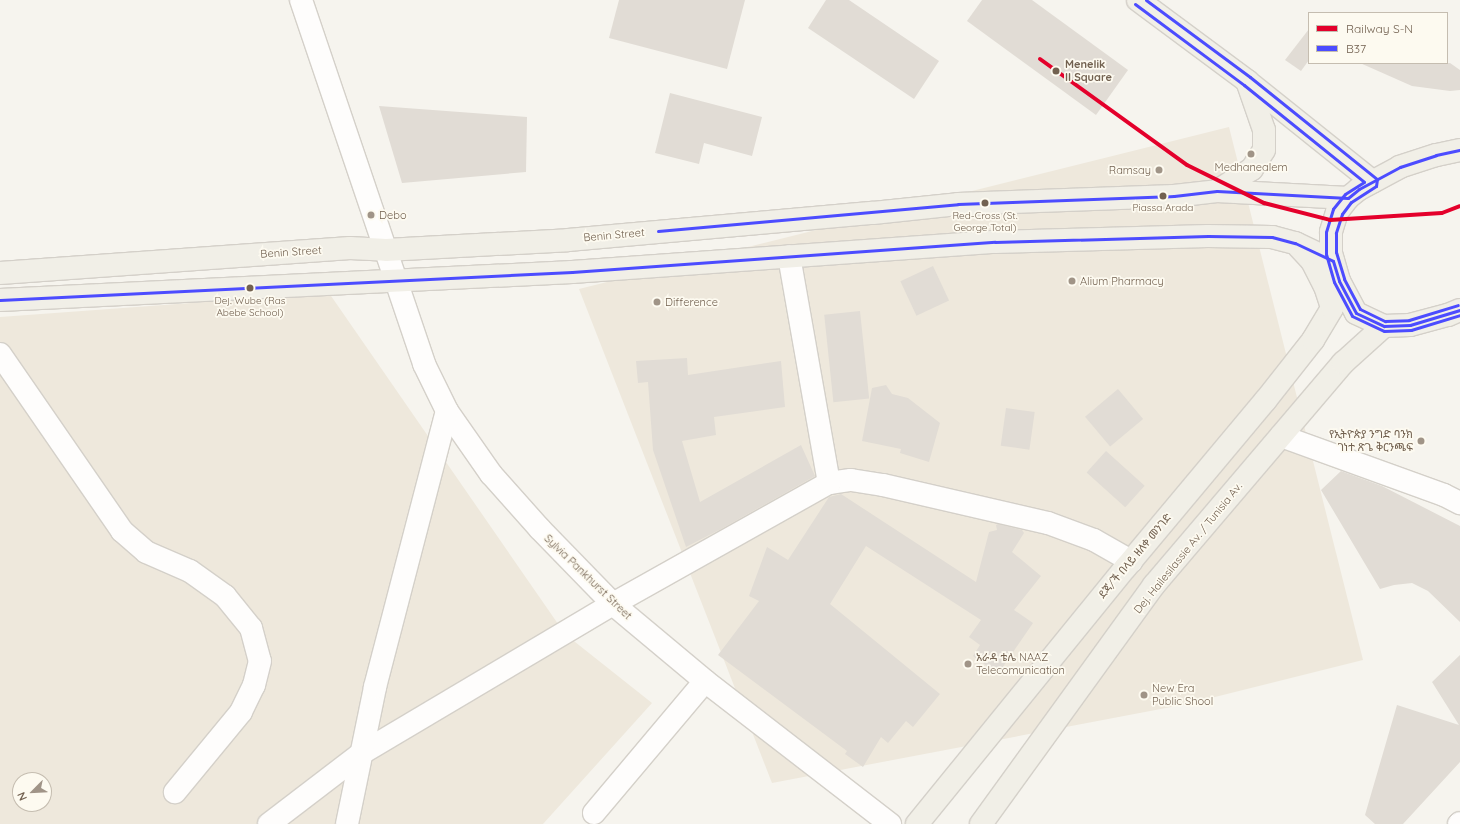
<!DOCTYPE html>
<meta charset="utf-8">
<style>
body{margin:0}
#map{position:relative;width:1460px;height:824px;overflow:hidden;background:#f6f4ee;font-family:Quicksand,"Noto Sans Ethiopic",sans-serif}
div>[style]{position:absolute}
.residential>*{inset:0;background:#eee8dc}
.building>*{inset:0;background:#e1dcd5;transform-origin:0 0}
.roads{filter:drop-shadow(1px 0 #d4d0c9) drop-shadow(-1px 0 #d4d0c9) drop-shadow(0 1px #d4d0c9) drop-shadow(0 -1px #d4d0c9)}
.minor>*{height:22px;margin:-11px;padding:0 11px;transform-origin:11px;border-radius:11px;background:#fefdfc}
.major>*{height:22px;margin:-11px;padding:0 11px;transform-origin:11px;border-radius:11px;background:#f1efe7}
.bus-1>*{height:3px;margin:-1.5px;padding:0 1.5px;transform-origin:1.5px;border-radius:1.5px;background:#4c4cff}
.bus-2>*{height:3px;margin:-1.5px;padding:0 1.5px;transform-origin:1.5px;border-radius:1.5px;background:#4c4cff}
.bus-3>*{height:3px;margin:-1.5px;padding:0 1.5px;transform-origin:1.5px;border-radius:1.5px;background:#4c4cff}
.rail-1>*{height:4px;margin:-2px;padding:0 2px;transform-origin:2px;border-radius:2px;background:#e4002b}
.dots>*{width:11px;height:11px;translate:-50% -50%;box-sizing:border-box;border:2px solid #fdfaf0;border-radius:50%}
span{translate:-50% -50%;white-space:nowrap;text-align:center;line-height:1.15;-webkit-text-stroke:3.5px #fdfaf0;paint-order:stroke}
.bus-label{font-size:10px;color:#726150}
.stop-label{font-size:11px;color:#726150;font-weight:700}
.left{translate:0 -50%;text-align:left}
.poi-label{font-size:11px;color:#726150}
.right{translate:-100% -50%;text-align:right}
.street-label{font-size:11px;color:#726150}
.legend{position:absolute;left:1308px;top:12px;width:140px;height:52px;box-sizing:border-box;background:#fdfaf0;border:1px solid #c5bdb0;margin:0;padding:5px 7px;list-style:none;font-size:12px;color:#726150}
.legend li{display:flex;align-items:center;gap:8px;height:20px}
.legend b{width:20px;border:1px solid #c5bdb0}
.north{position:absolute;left:12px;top:772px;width:40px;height:40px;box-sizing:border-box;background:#fdfaf0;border:1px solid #c5bdb0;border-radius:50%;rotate:246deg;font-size:11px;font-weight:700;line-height:16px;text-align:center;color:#726150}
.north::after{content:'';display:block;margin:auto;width:14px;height:18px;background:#a09487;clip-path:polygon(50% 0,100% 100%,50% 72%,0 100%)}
</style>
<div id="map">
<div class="residential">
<i style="clip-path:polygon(1229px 127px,1363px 660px,1187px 704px,772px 783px,579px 289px)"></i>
<i style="clip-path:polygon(evenodd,329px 293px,565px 634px,652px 703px,543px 824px,0 824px,0 317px,329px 293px,20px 780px,44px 780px,44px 804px,20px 804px,20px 780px)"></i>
</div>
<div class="building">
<i style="clip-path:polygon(619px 0,745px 0,727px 69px,609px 38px)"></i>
<i style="clip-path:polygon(826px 0,849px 0,939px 61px,914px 99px,808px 28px)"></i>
<i style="clip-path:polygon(982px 0,1032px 0,1128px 70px,1096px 115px,967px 21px)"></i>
<i style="clip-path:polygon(1309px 29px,1309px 60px,1301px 71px,1285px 60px)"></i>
<i style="clip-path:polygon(1360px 63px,1450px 63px,1460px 70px,1460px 90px,1450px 91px,1412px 86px)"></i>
<i style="clip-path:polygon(670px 93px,762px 117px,752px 156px,704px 143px,699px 164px,655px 153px)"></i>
<i style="clip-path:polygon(379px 106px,527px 117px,526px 172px,402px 183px)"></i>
<i style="left:933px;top:266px;width:38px;height:36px;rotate:65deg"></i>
<i style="left:860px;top:311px;width:88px;height:36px;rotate:84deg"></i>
<i style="clip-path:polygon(687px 358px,688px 375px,781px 361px,785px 407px,714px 417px,716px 435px,682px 441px,700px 502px,801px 445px,815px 476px,721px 529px,686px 547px,653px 450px,648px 382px,638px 383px,636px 361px)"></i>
<i style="clip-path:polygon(886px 385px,892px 394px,908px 398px,940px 423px,929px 462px,900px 453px,901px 449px,862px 441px,872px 388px)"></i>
<i style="left:1118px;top:389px;width:39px;height:43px;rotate:50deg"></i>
<i style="left:1006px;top:408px;width:29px;height:38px;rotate:8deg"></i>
<i style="left:1106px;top:451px;width:52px;height:29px;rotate:42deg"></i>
<i style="clip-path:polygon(1341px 471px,1382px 486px,1460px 526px,1460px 622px,1428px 591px,1412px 583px,1394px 585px,1380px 589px,1321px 490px)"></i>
<i style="clip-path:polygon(841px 494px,976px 582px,989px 532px,997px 530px,996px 525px,998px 524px,1022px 530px,1024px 533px,1012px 552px,1041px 576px,1014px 610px,1033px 623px,998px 674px,973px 656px,980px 645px,969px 637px,981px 620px,866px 546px,830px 604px,940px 694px,913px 727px,906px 721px,888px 743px,881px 737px,863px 767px,845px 754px,847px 751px,718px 655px,759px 601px,749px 596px,767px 547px,788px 560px,829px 497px)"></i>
<i style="clip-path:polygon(1460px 655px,1460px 762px,1403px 824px,1375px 824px,1365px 815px,1397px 705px,1459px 725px,1432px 682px)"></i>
</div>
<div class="roads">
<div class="minor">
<i style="left:301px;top:0;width:384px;rotate:71.3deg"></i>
<i style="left:424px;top:364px;width:52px;rotate:63.9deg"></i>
<i style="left:447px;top:411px;width:77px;rotate:55.1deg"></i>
<i style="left:491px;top:474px;width:74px;rotate:48.3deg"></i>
<i style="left:540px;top:529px;width:105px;rotate:45.8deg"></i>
<i style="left:613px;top:604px;width:120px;rotate:39.9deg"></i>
<i style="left:705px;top:681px;width:234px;rotate:37.7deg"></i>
<i style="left:0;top:354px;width:215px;rotate:55.4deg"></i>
<i style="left:122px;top:531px;width:32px;rotate:41deg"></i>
<i style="left:146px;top:552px;width:48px;rotate:23.4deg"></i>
<i style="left:190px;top:571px;width:43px;rotate:35.5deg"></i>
<i style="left:225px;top:596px;width:41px;rotate:50.9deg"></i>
<i style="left:251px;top:628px;width:34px;rotate:75deg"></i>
<i style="left:260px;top:661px;width:25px;rotate:104deg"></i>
<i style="left:254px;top:685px;width:30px;rotate:116deg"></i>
<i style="left:241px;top:712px;width:104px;rotate:129.5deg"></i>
<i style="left:1281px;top:436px;width:173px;rotate:19.9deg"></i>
<i style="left:1444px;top:495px;width:18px;rotate:27deg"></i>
<i style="left:829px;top:483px;width:22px;rotate:-8deg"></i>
<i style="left:851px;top:480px;width:32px;rotate:9deg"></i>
<i style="left:883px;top:485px;width:169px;rotate:13deg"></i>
<i style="left:1048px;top:523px;width:49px;rotate:20.3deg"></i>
<i style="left:1094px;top:540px;width:43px;rotate:29.6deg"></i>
<i style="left:594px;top:813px;width:172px;rotate:-49.9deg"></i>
<i style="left:269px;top:824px;width:117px;rotate:-37.4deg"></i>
<i style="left:362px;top:753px;width:292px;rotate:-30.7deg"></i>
<i style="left:613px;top:604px;width:248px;rotate:-29.3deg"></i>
<i style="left:829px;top:483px;width:230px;rotate:-100deg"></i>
<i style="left:347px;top:824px;width:140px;rotate:-78.4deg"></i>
<i style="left:375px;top:687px;width:285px;rotate:-75.4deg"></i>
<i style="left:1459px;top:824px;width:1px;rotate:-45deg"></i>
</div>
<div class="major">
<i style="left:1138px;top:0;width:136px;rotate:36.6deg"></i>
<i style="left:1247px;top:81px;width:161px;rotate:38.7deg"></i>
<i style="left:1460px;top:150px;width:25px;rotate:168deg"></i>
<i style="left:1436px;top:155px;width:38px;rotate:162deg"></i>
<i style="left:1400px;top:167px;width:47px;rotate:151.8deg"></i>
<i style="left:1359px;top:189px;width:14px;rotate:141deg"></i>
<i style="left:1348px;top:198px;width:18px;rotate:128deg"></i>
<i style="left:1337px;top:212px;width:21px;rotate:107deg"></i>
<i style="left:1331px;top:232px;width:21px;rotate:90deg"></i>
<i style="left:1331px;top:253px;width:29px;rotate:74deg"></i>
<i style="left:1339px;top:281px;width:36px;rotate:62deg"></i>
<i style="left:1356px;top:313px;width:31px;rotate:25deg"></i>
<i style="left:1384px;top:326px;width:26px;rotate:-2deg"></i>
<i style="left:1410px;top:325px;width:39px;rotate:-15deg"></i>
<i style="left:1448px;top:315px;width:13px;rotate:-23deg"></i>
<i style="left:1217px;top:191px;width:41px;rotate:-32.2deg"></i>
<i style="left:1252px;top:169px;width:22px;rotate:-58deg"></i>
<i style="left:1264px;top:150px;width:20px;rotate:-90deg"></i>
<i style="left:1264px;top:130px;width:52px;rotate:-109.1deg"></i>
<i style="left:1299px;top:247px;width:19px;rotate:47deg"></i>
<i style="left:1312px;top:261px;width:28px;rotate:63deg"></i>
<i style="left:1325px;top:286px;width:23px;rotate:72deg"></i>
<i style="left:0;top:273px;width:351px;rotate:-4.1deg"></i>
<i style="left:350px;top:248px;width:36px;rotate:3deg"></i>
<i style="left:386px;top:250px;width:182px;rotate:-3.1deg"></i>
<i style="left:568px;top:240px;width:306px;rotate:-5.1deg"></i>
<i style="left:873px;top:213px;width:85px;rotate:-6deg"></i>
<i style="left:958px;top:204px;width:216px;rotate:-2.1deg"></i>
<i style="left:1174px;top:196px;width:43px;rotate:-6.6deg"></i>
<i style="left:1217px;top:191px;width:131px;rotate:3.1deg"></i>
<i style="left:0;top:300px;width:573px;rotate:-2.8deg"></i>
<i style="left:572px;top:272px;width:424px;rotate:-4.1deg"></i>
<i style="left:995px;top:242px;width:213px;rotate:-1.6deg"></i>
<i style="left:1208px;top:236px;width:64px;rotate:0.9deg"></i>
<i style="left:1272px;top:237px;width:24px;rotate:15deg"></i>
<i style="left:1295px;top:243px;width:42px;rotate:25.3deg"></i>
<i style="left:917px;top:824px;width:331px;rotate:-50.9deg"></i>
<i style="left:1126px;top:567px;width:217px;rotate:-50.1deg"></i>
<i style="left:1265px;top:401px;width:78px;rotate:-51.8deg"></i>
<i style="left:1313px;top:340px;width:37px;rotate:-59deg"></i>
<i style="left:1332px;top:308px;width:28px;rotate:-75deg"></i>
<i style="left:981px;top:824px;width:295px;rotate:-54.1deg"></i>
<i style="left:1154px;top:585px;width:292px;rotate:-49.6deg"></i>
<i style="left:1343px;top:363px;width:55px;rotate:-42.1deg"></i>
</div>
</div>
<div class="bus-1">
<i style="left:658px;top:231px;width:301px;rotate:-5.1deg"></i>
<i style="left:958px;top:204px;width:216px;rotate:-2.1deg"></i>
<i style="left:1174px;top:196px;width:43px;rotate:-6.6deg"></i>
<i style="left:1217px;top:191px;width:131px;rotate:3.1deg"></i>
<i style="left:1348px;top:198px;width:14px;rotate:-39deg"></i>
<i style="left:1359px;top:189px;width:47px;rotate:-28.2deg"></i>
<i style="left:1400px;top:167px;width:38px;rotate:-18deg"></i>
<i style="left:1436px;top:155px;width:25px;rotate:-12deg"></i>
<i style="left:0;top:300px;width:573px;rotate:-2.8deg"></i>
<i style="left:572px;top:272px;width:424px;rotate:-4.1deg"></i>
<i style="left:995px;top:242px;width:213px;rotate:-1.6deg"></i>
<i style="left:1208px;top:236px;width:64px;rotate:0.9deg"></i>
<i style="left:1272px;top:237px;width:24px;rotate:15deg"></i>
<i style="left:1295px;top:243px;width:42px;rotate:25.3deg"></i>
<i style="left:1333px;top:261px;width:21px;rotate:73deg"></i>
<i style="left:1339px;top:281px;width:36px;rotate:62deg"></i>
<i style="left:1356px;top:313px;width:31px;rotate:25deg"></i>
<i style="left:1384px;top:326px;width:26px;rotate:-2deg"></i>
<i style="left:1410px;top:325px;width:52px;rotate:-16.7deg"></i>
</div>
<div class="bus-2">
<i style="left:1135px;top:4px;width:136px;rotate:36.6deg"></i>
<i style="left:1244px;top:85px;width:154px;rotate:38.9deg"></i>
<i style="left:1364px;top:182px;width:22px;rotate:148deg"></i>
<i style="left:1345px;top:194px;width:19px;rotate:129deg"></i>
<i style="left:1333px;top:209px;width:24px;rotate:107deg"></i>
<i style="left:1326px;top:232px;width:22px;rotate:90deg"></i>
<i style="left:1326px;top:254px;width:29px;rotate:74deg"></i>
<i style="left:1334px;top:282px;width:38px;rotate:62deg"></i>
<i style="left:1352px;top:316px;width:35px;rotate:25deg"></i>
<i style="left:1384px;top:331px;width:27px;rotate:-2deg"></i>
<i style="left:1411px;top:330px;width:51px;rotate:-17deg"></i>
</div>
<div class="bus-3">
<i style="left:1146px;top:0;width:129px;rotate:36.5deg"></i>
<i style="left:1250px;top:77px;width:163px;rotate:38.8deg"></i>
<i style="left:1377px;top:179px;width:7px;rotate:98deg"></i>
<i style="left:1376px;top:186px;width:30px;rotate:147deg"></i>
<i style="left:1351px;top:202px;width:15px;rotate:127deg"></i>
<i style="left:1342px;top:214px;width:20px;rotate:108deg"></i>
<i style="left:1336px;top:233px;width:19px;rotate:90deg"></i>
<i style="left:1336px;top:252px;width:28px;rotate:73deg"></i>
<i style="left:1344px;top:279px;width:34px;rotate:62deg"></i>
<i style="left:1360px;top:309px;width:28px;rotate:26deg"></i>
<i style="left:1385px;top:321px;width:24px;rotate:-2deg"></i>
<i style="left:1409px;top:320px;width:51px;rotate:-17deg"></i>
</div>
<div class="rail-1">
<i style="left:1040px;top:59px;width:181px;rotate:35.8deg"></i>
<i style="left:1187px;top:165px;width:86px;rotate:26.3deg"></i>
<i style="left:1264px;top:203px;width:68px;rotate:14.4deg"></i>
<i style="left:1330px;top:220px;width:112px;rotate:-3.6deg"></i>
<i style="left:1442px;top:213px;width:19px;rotate:-21deg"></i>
</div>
<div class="dots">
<i style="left:1056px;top:71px;background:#726150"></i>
<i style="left:1251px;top:154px;background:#a09487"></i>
<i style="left:1159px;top:170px;background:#a09487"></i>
<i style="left:1163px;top:196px;background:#726150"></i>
<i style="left:985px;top:203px;background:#726150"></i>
<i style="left:371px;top:215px;background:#a09487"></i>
<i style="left:1072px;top:281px;background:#a09487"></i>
<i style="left:250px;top:288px;background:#726150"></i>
<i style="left:657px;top:302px;background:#a09487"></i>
<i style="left:1421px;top:441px;background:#a09487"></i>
<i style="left:968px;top:664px;background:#a09487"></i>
<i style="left:1144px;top:695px;background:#a09487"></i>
</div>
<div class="bus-label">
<span style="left:1163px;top:208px">Piassa Arada</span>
<span style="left:985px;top:221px">Red-Cross (St.<br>George Total)</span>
<span style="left:250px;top:306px">Dej. Wube (Ras<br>Abebe School)</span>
</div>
<div class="stop-label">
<span class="left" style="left:1065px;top:71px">Menelik<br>II Square</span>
</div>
<div class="poi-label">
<span style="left:1251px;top:167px">Medhanealem</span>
<span class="right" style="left:1151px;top:170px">Ramsay</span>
<span class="left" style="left:379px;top:215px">Debo</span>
<span class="left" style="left:1080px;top:281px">Alium Pharmacy</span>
<span class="left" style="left:665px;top:302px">Difference</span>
<span class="right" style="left:1413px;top:441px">የኢትዮጵያ ንግድ ባንክ<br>ገነተ ጽጌ ቅርንጫፍ</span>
<span class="left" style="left:976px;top:664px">አራዳ ቴሌ NAAZ<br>Telecomunication</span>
<span class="left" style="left:1152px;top:695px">New Era<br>Public Shool</span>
</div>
<div class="street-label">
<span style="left:614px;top:235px;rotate:-5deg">Benin Street</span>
<span style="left:291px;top:252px;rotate:-4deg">Benin Street</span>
<span style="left:1188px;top:548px;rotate:-51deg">Dej. Hailesilassie Av. / Tunisia Av.</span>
<span style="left:1135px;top:556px;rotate:-50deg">ደጃ/ች በላይ ዘለቀ መንገድ</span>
<span style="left:588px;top:577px;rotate:44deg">Sylvia Pankhurst Street</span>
</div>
<ul class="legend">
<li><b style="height:5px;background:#e4002b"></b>Railway S-N</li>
<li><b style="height:5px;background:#4c4cff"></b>B37</li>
</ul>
<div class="north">N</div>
</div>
